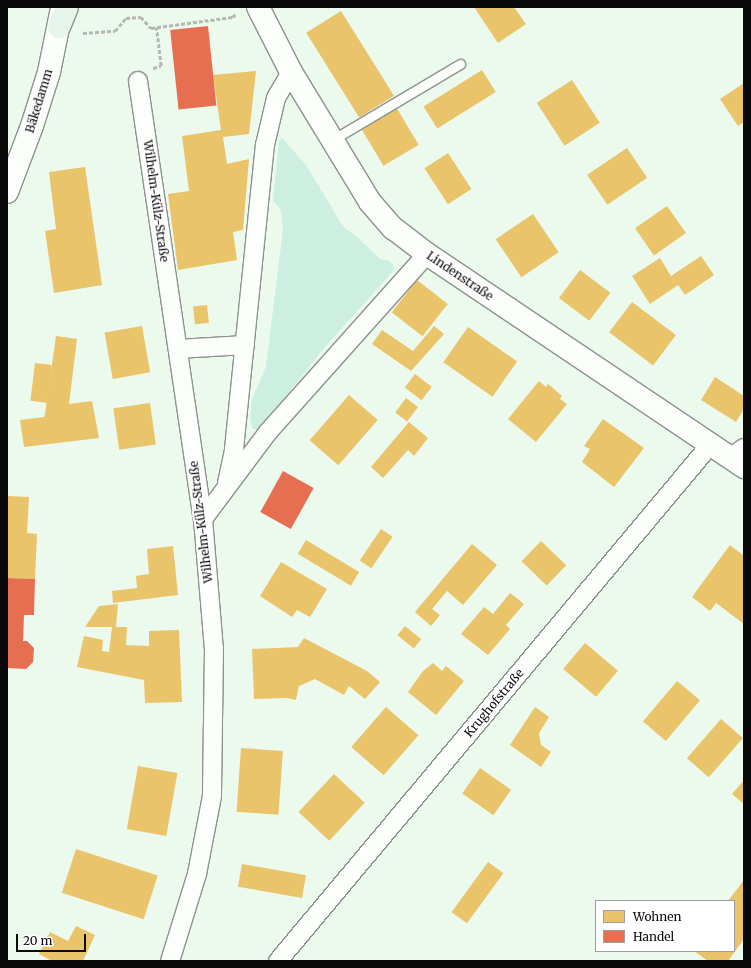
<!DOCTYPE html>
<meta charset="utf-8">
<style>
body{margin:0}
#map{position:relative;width:751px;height:968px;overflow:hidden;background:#ecf9ed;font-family:Merriweather,serif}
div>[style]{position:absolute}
.green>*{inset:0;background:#ccefe2}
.homes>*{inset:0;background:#e9c46a;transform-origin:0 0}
.shops>*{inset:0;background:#e76f51;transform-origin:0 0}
.path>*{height:2.5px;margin-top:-1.25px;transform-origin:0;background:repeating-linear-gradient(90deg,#b5b7b5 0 4px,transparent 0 6px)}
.roads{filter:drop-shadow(1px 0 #8c928c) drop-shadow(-1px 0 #8c928c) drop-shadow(0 1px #8c928c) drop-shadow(0 -1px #8c928c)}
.service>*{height:9px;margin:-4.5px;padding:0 4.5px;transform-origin:4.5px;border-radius:4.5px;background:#fcfefc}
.minor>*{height:18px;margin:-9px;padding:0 9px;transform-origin:9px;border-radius:9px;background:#fcfefc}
.tertiary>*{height:22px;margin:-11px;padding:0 11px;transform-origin:11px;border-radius:11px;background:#fcfefc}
.secondary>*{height:22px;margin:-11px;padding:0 11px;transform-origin:11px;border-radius:11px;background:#e7f4e9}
span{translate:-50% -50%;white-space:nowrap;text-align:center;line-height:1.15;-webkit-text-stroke:4px #fff;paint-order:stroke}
.street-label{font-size:12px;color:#0a0a0a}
.frame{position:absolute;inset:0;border:8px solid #0a0a0a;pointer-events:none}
.legend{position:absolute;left:595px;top:900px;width:140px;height:52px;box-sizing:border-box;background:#fff;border:1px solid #9d9d9d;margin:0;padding:5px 7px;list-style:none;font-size:12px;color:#0a0a0a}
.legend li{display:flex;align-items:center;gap:8px;height:20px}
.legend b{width:20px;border:1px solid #9d9d9d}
.scale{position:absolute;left:16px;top:934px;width:70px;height:18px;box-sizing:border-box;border:2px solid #0a0a0a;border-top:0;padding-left:5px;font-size:12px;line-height:14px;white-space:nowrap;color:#0a0a0a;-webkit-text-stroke:3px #fff;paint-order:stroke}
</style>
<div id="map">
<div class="green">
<i style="clip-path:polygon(282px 138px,306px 165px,344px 228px,355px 235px,380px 259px,390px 261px,395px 269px,325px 347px,259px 430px,252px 428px,250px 418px,252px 399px,266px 367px,283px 230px,281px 210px,273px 201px,279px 141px)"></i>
</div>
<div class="homes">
<i style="clip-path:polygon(474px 7px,514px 7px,526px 24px,498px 43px)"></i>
<i style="left:341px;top:11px;width:100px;height:41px;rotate:58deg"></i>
<i style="left:482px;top:70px;width:26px;height:69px;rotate:58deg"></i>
<i style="clip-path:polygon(256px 71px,249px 134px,223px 137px,227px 164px,249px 159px,243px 230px,233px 232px,237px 260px,178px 270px,168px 194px,189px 191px,182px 136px,221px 130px,213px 75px)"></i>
<i style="left:572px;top:80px;width:51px;height:42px;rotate:57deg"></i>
<i style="clip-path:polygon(744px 83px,744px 122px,738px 126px,720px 99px)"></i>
<i style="left:396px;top:107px;width:44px;height:41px;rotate:59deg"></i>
<i style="left:627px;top:148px;width:36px;height:48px;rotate:56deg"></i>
<i style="left:448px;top:153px;width:43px;height:28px;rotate:57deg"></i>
<i style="clip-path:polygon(85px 167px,102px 285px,54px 293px,45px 231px,56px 229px,49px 172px)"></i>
<i style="left:667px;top:206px;width:33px;height:39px;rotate:55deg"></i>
<i style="left:533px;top:214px;width:46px;height:45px;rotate:56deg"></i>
<i style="clip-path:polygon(701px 256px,714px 275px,685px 295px,678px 285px,650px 304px,632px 276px,660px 258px,671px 276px)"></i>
<i style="left:580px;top:270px;width:38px;height:35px;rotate:37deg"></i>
<i style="left:417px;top:280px;width:39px;height:41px;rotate:38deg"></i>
<i style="left:632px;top:302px;width:55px;height:38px;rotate:37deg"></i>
<i style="left:207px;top:305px;width:18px;height:14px;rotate:84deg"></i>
<i style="left:142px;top:326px;width:47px;height:38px;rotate:80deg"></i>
<i style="clip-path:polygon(434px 326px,444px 334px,411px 371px,372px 344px,382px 330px,413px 351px)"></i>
<i style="left:468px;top:327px;width:60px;height:43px;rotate:35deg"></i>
<i style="clip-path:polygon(56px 336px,77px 339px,69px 404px,92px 401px,99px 438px,24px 447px,20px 420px,44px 417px,45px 414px)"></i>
<i style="left:35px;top:363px;width:17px;height:38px;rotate:7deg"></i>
<i style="left:415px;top:374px;width:21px;height:17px;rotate:37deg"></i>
<i style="clip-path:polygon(715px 377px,744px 396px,744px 409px,736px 422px,701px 400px)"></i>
<i style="clip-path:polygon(539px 381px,546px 387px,548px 384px,562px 396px,560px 399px,567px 404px,536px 442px,508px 419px)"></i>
<i style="left:349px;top:395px;width:38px;height:60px;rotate:41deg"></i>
<i style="left:406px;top:398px;width:15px;height:18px;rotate:37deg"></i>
<i style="left:150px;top:403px;width:42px;height:37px;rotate:82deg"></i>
<i style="clip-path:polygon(603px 419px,644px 448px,614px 487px,582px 462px,590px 449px,584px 446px)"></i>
<i style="clip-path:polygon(409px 422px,428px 438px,414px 456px,408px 450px,383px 478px,371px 467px)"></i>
<i style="clip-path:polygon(7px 496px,29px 497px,27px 533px,37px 534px,35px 579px,7px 578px)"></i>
<i style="left:381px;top:529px;width:14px;height:38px;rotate:34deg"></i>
<i style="left:306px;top:540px;width:62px;height:16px;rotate:31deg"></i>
<i style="left:541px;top:541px;width:35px;height:28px;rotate:44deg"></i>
<i style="clip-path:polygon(472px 544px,497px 565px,463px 605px,447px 591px,432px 609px,440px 615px,431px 626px,415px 612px)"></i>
<i style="clip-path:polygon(730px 545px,744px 556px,744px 624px,716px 603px,710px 611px,692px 597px)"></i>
<i style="clip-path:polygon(173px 546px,178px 595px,113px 603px,112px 591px,137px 588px,136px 576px,149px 574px,147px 549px)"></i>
<i style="clip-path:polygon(281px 562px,327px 589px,310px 617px,297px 610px,292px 617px,260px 596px)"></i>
<i style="clip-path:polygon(510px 593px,524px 604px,506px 625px,510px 629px,488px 655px,461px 634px,484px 607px,493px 614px)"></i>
<i style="clip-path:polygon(118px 604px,116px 627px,127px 627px,126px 645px,149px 646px,149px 631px,179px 630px,182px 702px,145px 703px,144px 680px,77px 667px,84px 636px,103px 640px,102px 651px,109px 652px,112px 627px,85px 627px,99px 606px)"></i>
<i style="left:405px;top:626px;width:21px;height:12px;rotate:39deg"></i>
<i style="clip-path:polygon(304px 638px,367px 671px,380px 682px,365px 699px,349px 686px,344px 695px,315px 679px,299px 686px,296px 700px,287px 698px,254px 699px,252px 649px,298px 647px)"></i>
<i style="left:585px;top:643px;width:43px;height:34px;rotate:40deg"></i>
<i style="clip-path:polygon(433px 663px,442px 671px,446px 666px,464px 681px,436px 715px,408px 692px,423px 671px)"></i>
<i style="left:677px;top:681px;width:30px;height:53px;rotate:40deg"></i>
<i style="left:386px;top:707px;width:43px;height:53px;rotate:41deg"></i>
<i style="clip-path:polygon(535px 707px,549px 717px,539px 733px,541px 745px,551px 752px,541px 767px,510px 745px)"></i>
<i style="left:721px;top:719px;width:29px;height:52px;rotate:41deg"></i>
<i style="left:241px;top:748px;width:42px;height:64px;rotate:4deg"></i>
<i style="left:138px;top:766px;width:40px;height:64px;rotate:10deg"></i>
<i style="left:480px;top:768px;width:38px;height:31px;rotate:35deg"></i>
<i style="left:334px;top:774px;width:42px;height:52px;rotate:43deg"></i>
<i style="clip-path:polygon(744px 780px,744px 804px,732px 794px)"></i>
<i style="left:76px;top:849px;width:86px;height:46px;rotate:18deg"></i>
<i style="left:488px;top:862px;width:19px;height:62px;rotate:36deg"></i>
<i style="left:242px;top:864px;width:65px;height:23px;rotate:10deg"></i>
<i style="clip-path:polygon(744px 880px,744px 939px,728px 961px,708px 961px,694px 951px,734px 951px,734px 901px,728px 901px)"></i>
<i style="clip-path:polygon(76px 926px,95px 935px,83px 961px,52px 961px,39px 954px,50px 932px,68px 941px)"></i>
</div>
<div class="shops">
<i style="left:208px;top:26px;width:80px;height:38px;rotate:84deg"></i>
<i style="left:283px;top:471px;width:35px;height:47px;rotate:29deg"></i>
<i style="clip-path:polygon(7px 578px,35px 579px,34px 615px,24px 615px,23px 641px,27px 641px,34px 648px,33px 662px,26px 669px,7px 668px)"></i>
</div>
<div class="path">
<i style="left:83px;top:33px;width:32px;rotate:-4deg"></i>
<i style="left:115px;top:31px;width:17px;rotate:-50deg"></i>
<i style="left:126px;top:18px;width:15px;rotate:-4deg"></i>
<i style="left:141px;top:17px;width:15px;rotate:48deg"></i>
<i style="left:151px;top:28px;width:82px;rotate:-7.7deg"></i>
<i style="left:232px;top:17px;width:5px;rotate:-37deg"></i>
<i style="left:153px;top:68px;width:8px;rotate:-14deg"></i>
<i style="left:161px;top:66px;width:39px;rotate:-97deg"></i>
</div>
<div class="roads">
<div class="service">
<i style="left:332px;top:140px;width:149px;rotate:-30.7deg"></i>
</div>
<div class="minor">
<i style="left:138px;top:81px;width:443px;rotate:81.6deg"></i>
<i style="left:203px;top:519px;width:130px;rotate:85.2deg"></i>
<i style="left:214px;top:649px;width:147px;rotate:90.8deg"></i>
<i style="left:212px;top:796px;width:79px;rotate:100.9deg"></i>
<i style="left:197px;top:874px;width:91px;rotate:107.2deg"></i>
<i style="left:178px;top:349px;width:67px;rotate:-3.4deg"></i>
<i style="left:730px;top:458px;width:17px;rotate:-36deg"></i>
<i style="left:227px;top:483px;width:35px;rotate:-78deg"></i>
<i style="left:234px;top:449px;width:306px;rotate:-84.2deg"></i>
<i style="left:265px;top:145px;width:48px;rotate:-76.8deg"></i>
<i style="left:276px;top:98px;width:30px;rotate:-60deg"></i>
<i style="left:203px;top:519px;width:109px;rotate:-53.2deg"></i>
<i style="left:268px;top:432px;width:239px;rotate:-48.2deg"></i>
<i style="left:278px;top:961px;width:673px;rotate:-50.06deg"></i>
</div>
<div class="tertiary">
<i style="left:258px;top:7px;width:73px;rotate:63.1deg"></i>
<i style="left:291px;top:72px;width:152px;rotate:58.7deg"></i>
<i style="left:370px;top:202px;width:35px;rotate:49deg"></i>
<i style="left:393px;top:228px;width:43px;rotate:37.4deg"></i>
<i style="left:427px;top:254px;width:382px;rotate:33.9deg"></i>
<i style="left:7px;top:192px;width:71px;rotate:-69.3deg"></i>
<i style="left:32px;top:126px;width:57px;rotate:-72.5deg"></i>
<i style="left:49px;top:72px;width:65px;rotate:-78.5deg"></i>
</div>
<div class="secondary">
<i style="left:59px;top:27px;width:22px;rotate:-68deg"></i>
</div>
</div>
<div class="street-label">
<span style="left:39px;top:101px;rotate:-73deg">Bäkedamm</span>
<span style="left:156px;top:201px;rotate:82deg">Wilhelm-Külz-Straße</span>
<span style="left:460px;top:276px;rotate:34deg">Lindenstraße</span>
<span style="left:201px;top:522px;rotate:-97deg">Wilhelm-Külz-Straße</span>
<span style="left:494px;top:703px;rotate:-50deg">Krughofstraße</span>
</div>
<div class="frame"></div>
<ul class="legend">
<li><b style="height:11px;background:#e9c46a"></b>Wohnen</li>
<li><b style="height:11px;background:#e76f51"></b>Handel</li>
</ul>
<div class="scale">20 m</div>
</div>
